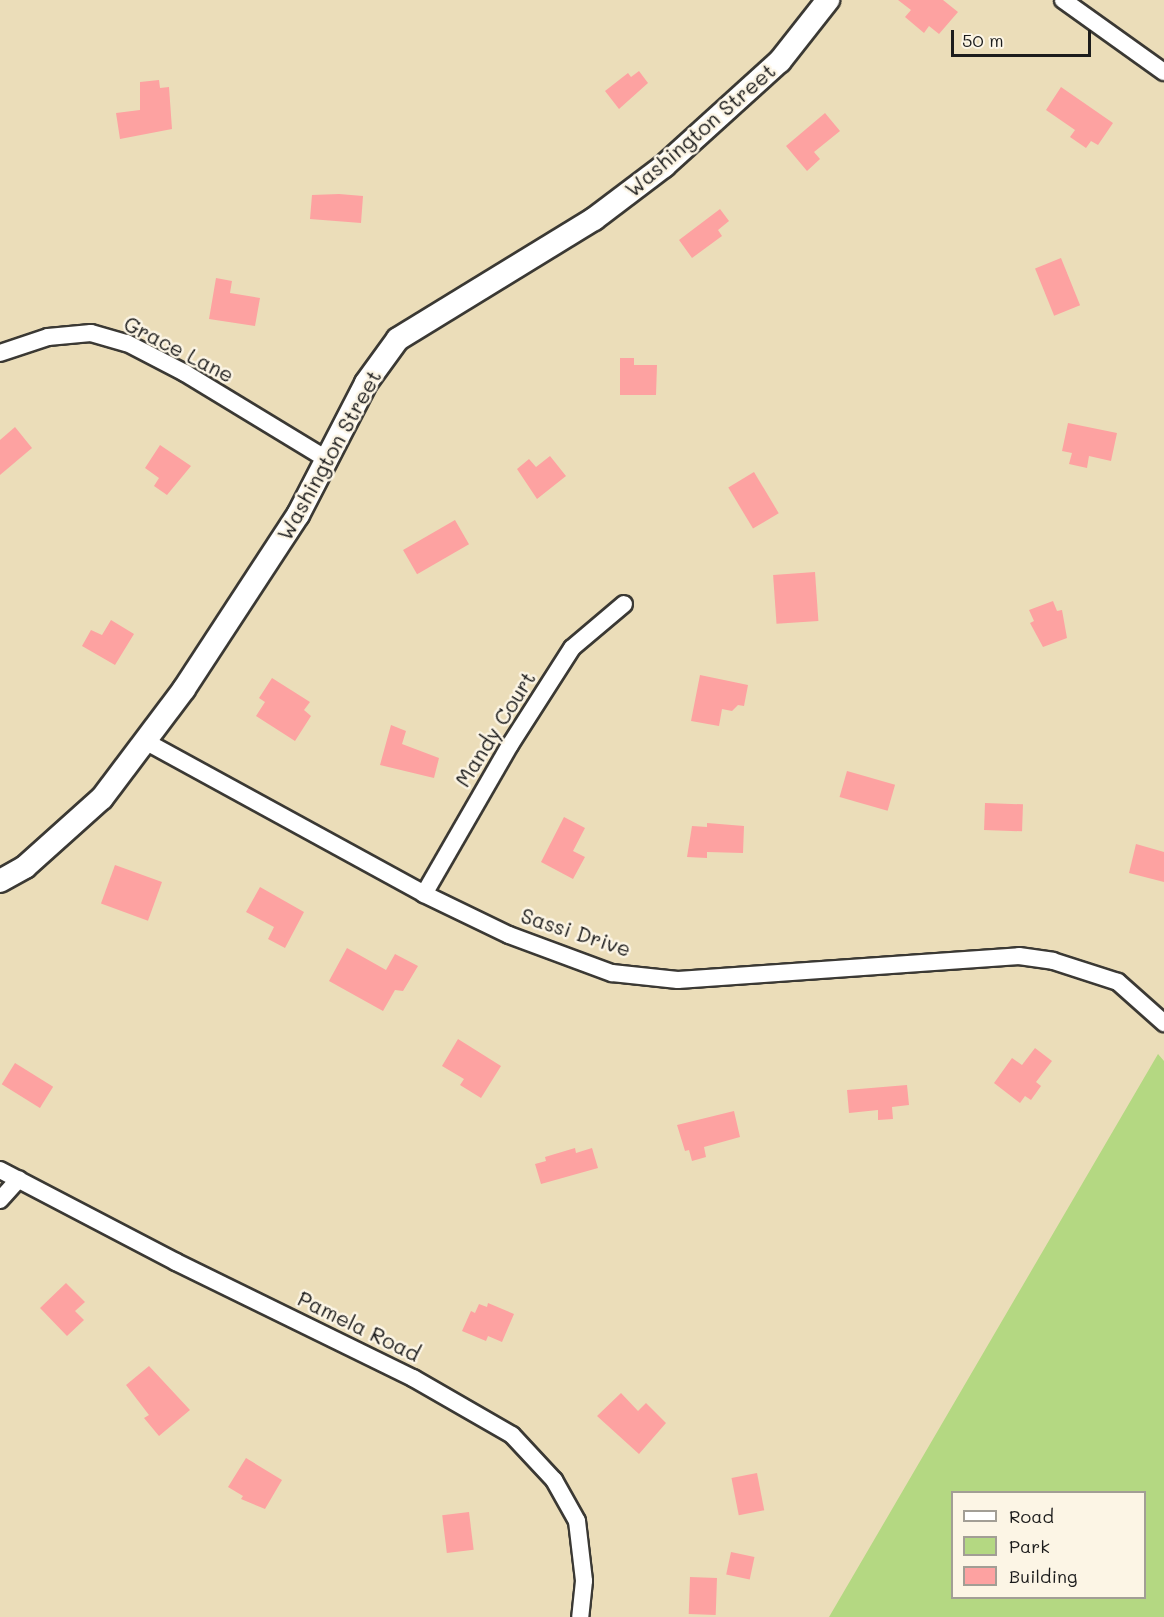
<!DOCTYPE html>
<style>
body{margin:0}
#map{position:relative;width:1164px;height:1617px;overflow:hidden;background:#ebddb9;font-family:Mali,sans-serif}
div>[style]{position:absolute}
.green>*{inset:0;background:#b4d882}
.building>*{inset:0;background:#fda2a1;transform-origin:0 0}
.roads{filter:drop-shadow(2px 0 #3b3934) drop-shadow(-2px 0 #3b3934) drop-shadow(0 2px #3b3934) drop-shadow(0 -2px #3b3934)}
.street>*{height:16px;margin:-8px;padding:0 8px;transform-origin:8px;border-radius:8px;background:#fff}
.secondary>*{height:22px;margin:-11px;padding:0 11px;transform-origin:11px;border-radius:11px;background:#fff}
span{translate:-50% -50%;white-space:nowrap;text-align:center;line-height:1.15;-webkit-text-stroke:5px #fcf5e5;paint-order:stroke}
.street-label{font-size:21px;color:#1c1c1c}
.legend{position:absolute;left:951px;top:1491px;width:195px;height:108px;box-sizing:border-box;background:#fcf5e5;border:2px solid #a29e95;margin:0;padding:8px 10px;list-style:none;font-size:18px;color:#1c1c1c}
.legend li{display:flex;align-items:center;gap:12px;height:30px}
.legend b{width:30px;border:2px solid #a29e95}
.scale{position:absolute;left:951px;top:30px;width:140px;height:27px;box-sizing:border-box;border:3px solid #1c1c1c;border-top:0;padding-left:8px;font-size:18px;line-height:21px;white-space:nowrap;color:#1c1c1c;-webkit-text-stroke:4px #fcf5e5;paint-order:stroke}
</style>
<div id="map">
<div class="green">
<i style="clip-path:polygon(evenodd,1158px 1054px,1164px 1061px,1164px 1617px,829px 1617px,1158px 1054px,952px 1492px,1144px 1492px,1144px 1598px,952px 1598px,952px 1492px)"></i>
</div>
<div class="building">
<i style="clip-path:polygon(898px 0,943px 0,958px 12px,939px 34px,929px 26px,924px 33px,905px 17px,911px 10px)"></i>
<i style="clip-path:polygon(639px 71px,648px 83px,619px 109px,605px 91px,628px 73px,631px 77px)"></i>
<i style="clip-path:polygon(159px 80px,160px 88px,169px 87px,172px 129px,120px 139px,116px 113px,140px 110px,140px 82px)"></i>
<i style="clip-path:polygon(1061px 87px,1113px 123px,1098px 145px,1091px 141px,1086px 148px,1070px 137px,1075px 130px,1046px 110px)"></i>
<i style="clip-path:polygon(825px 113px,840px 131px,814px 152px,820px 159px,807px 171px,786px 146px)"></i>
<i style="clip-path:polygon(339px 194px,363px 196px,361px 223px,310px 219px,312px 195px)"></i>
<i style="clip-path:polygon(720px 209px,729px 221px,718px 230px,722px 236px,692px 258px,679px 240px)"></i>
<i style="left:1061px;top:258px;width:51px;height:28px;rotate:68deg"></i>
<i style="clip-path:polygon(216px 278px,232px 281px,230px 293px,260px 298px,255px 326px,209px 319px)"></i>
<i style="clip-path:polygon(620px 358px,634px 358px,634px 365px,657px 365px,656px 395px,620px 395px)"></i>
<i style="clip-path:polygon(1068px 423px,1117px 433px,1111px 461px,1089px 456px,1087px 468px,1069px 464px,1072px 453px,1062px 451px)"></i>
<i style="clip-path:polygon(15px 427px,32px 448px,0 475px,0 440px)"></i>
<i style="clip-path:polygon(160px 445px,191px 466px,167px 495px,154px 486px,159px 478px,145px 468px)"></i>
<i style="clip-path:polygon(550px 456px,566px 476px,537px 499px,517px 469px,529px 459px,536px 467px)"></i>
<i style="left:754px;top:472px;width:48px;height:30px;rotate:59deg"></i>
<i style="left:455px;top:520px;width:28px;height:60px;rotate:60deg"></i>
<i style="left:815px;top:572px;width:49px;height:42px;rotate:86deg"></i>
<i style="clip-path:polygon(1053px 601px,1057px 611px,1062px 610px,1067px 638px,1043px 647px,1030px 623px,1034px 621px,1029px 610px)"></i>
<i style="clip-path:polygon(111px 620px,134px 634px,115px 665px,82px 646px,91px 630px,102px 635px)"></i>
<i style="clip-path:polygon(700px 675px,748px 685px,744px 706px,738px 705px,732px 711px,722px 709px,719px 726px,691px 721px)"></i>
<i style="clip-path:polygon(272px 678px,310px 702px,304px 710px,311px 716px,295px 741px,256px 716px,265px 702px,259px 698px)"></i>
<i style="clip-path:polygon(391px 725px,406px 731px,402px 744px,439px 758px,434px 778px,380px 765px)"></i>
<i style="left:847px;top:771px;width:50px;height:27px;rotate:16deg"></i>
<i style="left:985px;top:803px;width:38px;height:27px;rotate:2deg"></i>
<i style="clip-path:polygon(564px 817px,585px 828px,573px 851px,585px 857px,573px 879px,541px 862px)"></i>
<i style="clip-path:polygon(707px 823px,744px 826px,743px 853px,707px 852px,707px 858px,687px 857px,692px 826px,707px 827px)"></i>
<i style="clip-path:polygon(1136px 844px,1164px 852px,1164px 882px,1129px 873px)"></i>
<i style="left:115px;top:865px;width:50px;height:41px;rotate:20deg"></i>
<i style="clip-path:polygon(260px 887px,304px 912px,285px 948px,268px 939px,274px 927px,246px 912px)"></i>
<i style="clip-path:polygon(347px 948px,386px 970px,395px 954px,418px 966px,403px 991px,395px 990px,383px 1011px,329px 981px)"></i>
<i style="clip-path:polygon(458px 1039px,501px 1066px,481px 1098px,460px 1085px,464px 1079px,442px 1066px)"></i>
<i style="clip-path:polygon(1035px 1048px,1052px 1061px,1036px 1082px,1041px 1086px,1031px 1100px,1025px 1096px,1020px 1103px,994px 1083px,1012px 1058px,1022px 1065px)"></i>
<i style="left:15px;top:1063px;width:45px;height:25px;rotate:32deg"></i>
<i style="clip-path:polygon(907px 1085px,909px 1105px,892px 1107px,893px 1119px,878px 1120px,878px 1110px,849px 1113px,847px 1090px)"></i>
<i style="clip-path:polygon(734px 1111px,740px 1137px,704px 1147px,706px 1157px,692px 1161px,689px 1150px,685px 1151px,677px 1125px)"></i>
<i style="clip-path:polygon(575px 1148px,576px 1153px,592px 1148px,598px 1168px,541px 1184px,535px 1164px,546px 1161px,545px 1157px)"></i>
<i style="clip-path:polygon(66px 1283px,85px 1302px,75px 1311px,84px 1320px,67px 1336px,40px 1308px)"></i>
<i style="clip-path:polygon(488px 1303px,514px 1314px,502px 1342px,488px 1336px,486px 1341px,462px 1331px,471px 1311px,475px 1313px,479px 1304px,487px 1307px)"></i>
<i style="clip-path:polygon(149px 1366px,190px 1410px,159px 1436px,144px 1418px,149px 1415px,126px 1385px)"></i>
<i style="clip-path:polygon(621px 1393px,638px 1411px,646px 1403px,666px 1423px,639px 1454px,597px 1416px)"></i>
<i style="clip-path:polygon(246px 1458px,282px 1480px,265px 1509px,241px 1499px,243px 1496px,228px 1487px)"></i>
<i style="left:757px;top:1473px;width:38px;height:26px;rotate:79deg"></i>
<i style="left:469px;top:1512px;width:38px;height:27px;rotate:83deg"></i>
<i style="left:731px;top:1552px;width:24px;height:23px;rotate:12deg"></i>
<i style="left:690px;top:1577px;width:27px;height:37px;rotate:2deg"></i>
</div>
<div class="roads">
<div class="street">
<i style="left:1063px;top:0;width:124px;rotate:35.5deg"></i>
<i style="left:0;top:353px;width:51px;rotate:-18.4deg"></i>
<i style="left:48px;top:337px;width:43px;rotate:-5.3deg"></i>
<i style="left:91px;top:333px;width:37px;rotate:16deg"></i>
<i style="left:127px;top:343px;width:65px;rotate:27.3deg"></i>
<i style="left:185px;top:373px;width:164px;rotate:31.3deg"></i>
<i style="left:145px;top:741px;width:318px;rotate:28.7deg"></i>
<i style="left:424px;top:894px;width:94px;rotate:25.8deg"></i>
<i style="left:509px;top:935px;width:110px;rotate:20.3deg"></i>
<i style="left:612px;top:973px;width:66px;rotate:6.1deg"></i>
<i style="left:678px;top:980px;width:342px;rotate:-4deg"></i>
<i style="left:1019px;top:956px;width:34px;rotate:8deg"></i>
<i style="left:1053px;top:961px;width:68px;rotate:17.9deg"></i>
<i style="left:1118px;top:982px;width:62px;rotate:41.7deg"></i>
<i style="left:424px;top:894px;width:172px;rotate:-60deg"></i>
<i style="left:510px;top:745px;width:115px;rotate:-57.4deg"></i>
<i style="left:572px;top:648px;width:68px;rotate:-40.2deg"></i>
<i style="left:0;top:1170px;width:199px;rotate:27.6deg"></i>
<i style="left:176px;top:1262px;width:264px;rotate:26.1deg"></i>
<i style="left:413px;top:1378px;width:114px;rotate:29.9deg"></i>
<i style="left:512px;top:1435px;width:62px;rotate:47deg"></i>
<i style="left:554px;top:1480px;width:47px;rotate:60.7deg"></i>
<i style="left:577px;top:1521px;width:60px;rotate:83.3deg"></i>
<i style="left:584px;top:1581px;width:36px;rotate:96deg"></i>
<i style="left:0;top:1200px;width:28px;rotate:-48deg"></i>
</div>
<div class="secondary">
<i style="left:0;top:881px;width:29px;rotate:-29deg"></i>
<i style="left:25px;top:867px;width:103px;rotate:-41.9deg"></i>
<i style="left:102px;top:798px;width:136px;rotate:-53deg"></i>
<i style="left:184px;top:689px;width:208px;rotate:-56.8deg"></i>
<i style="left:298px;top:515px;width:148px;rotate:-62.7deg"></i>
<i style="left:366px;top:383px;width:54px;rotate:-54deg"></i>
<i style="left:398px;top:339px;width:230px;rotate:-31.5deg"></i>
<i style="left:594px;top:219px;width:88px;rotate:-37.1deg"></i>
<i style="left:664px;top:166px;width:156px;rotate:-42.2deg"></i>
<i style="left:780px;top:61px;width:78px;rotate:-51.8deg"></i>
</div>
</div>
<div class="street-label">
<span style="left:700px;top:130px;rotate:-41deg">Washington Street</span>
<span style="left:179px;top:349px;rotate:27deg">Grace Lane</span>
<span style="left:329px;top:455px;rotate:-61deg">Washington Street</span>
<span style="left:495px;top:729px;rotate:-58deg">Mandy Court</span>
<span style="left:576px;top:932px;rotate:18deg">Sassi Drive</span>
<span style="left:359px;top:1326px;rotate:26deg">Pamela Road</span>
</div>
<ul class="legend">
<li><b style="height:8px;background:#fff"></b>Road</li>
<li><b style="height:16px;background:#b4d882"></b>Park</li>
<li><b style="height:16px;background:#fda2a1"></b>Building</li>
</ul>
<div class="scale">50 m</div>
</div>
